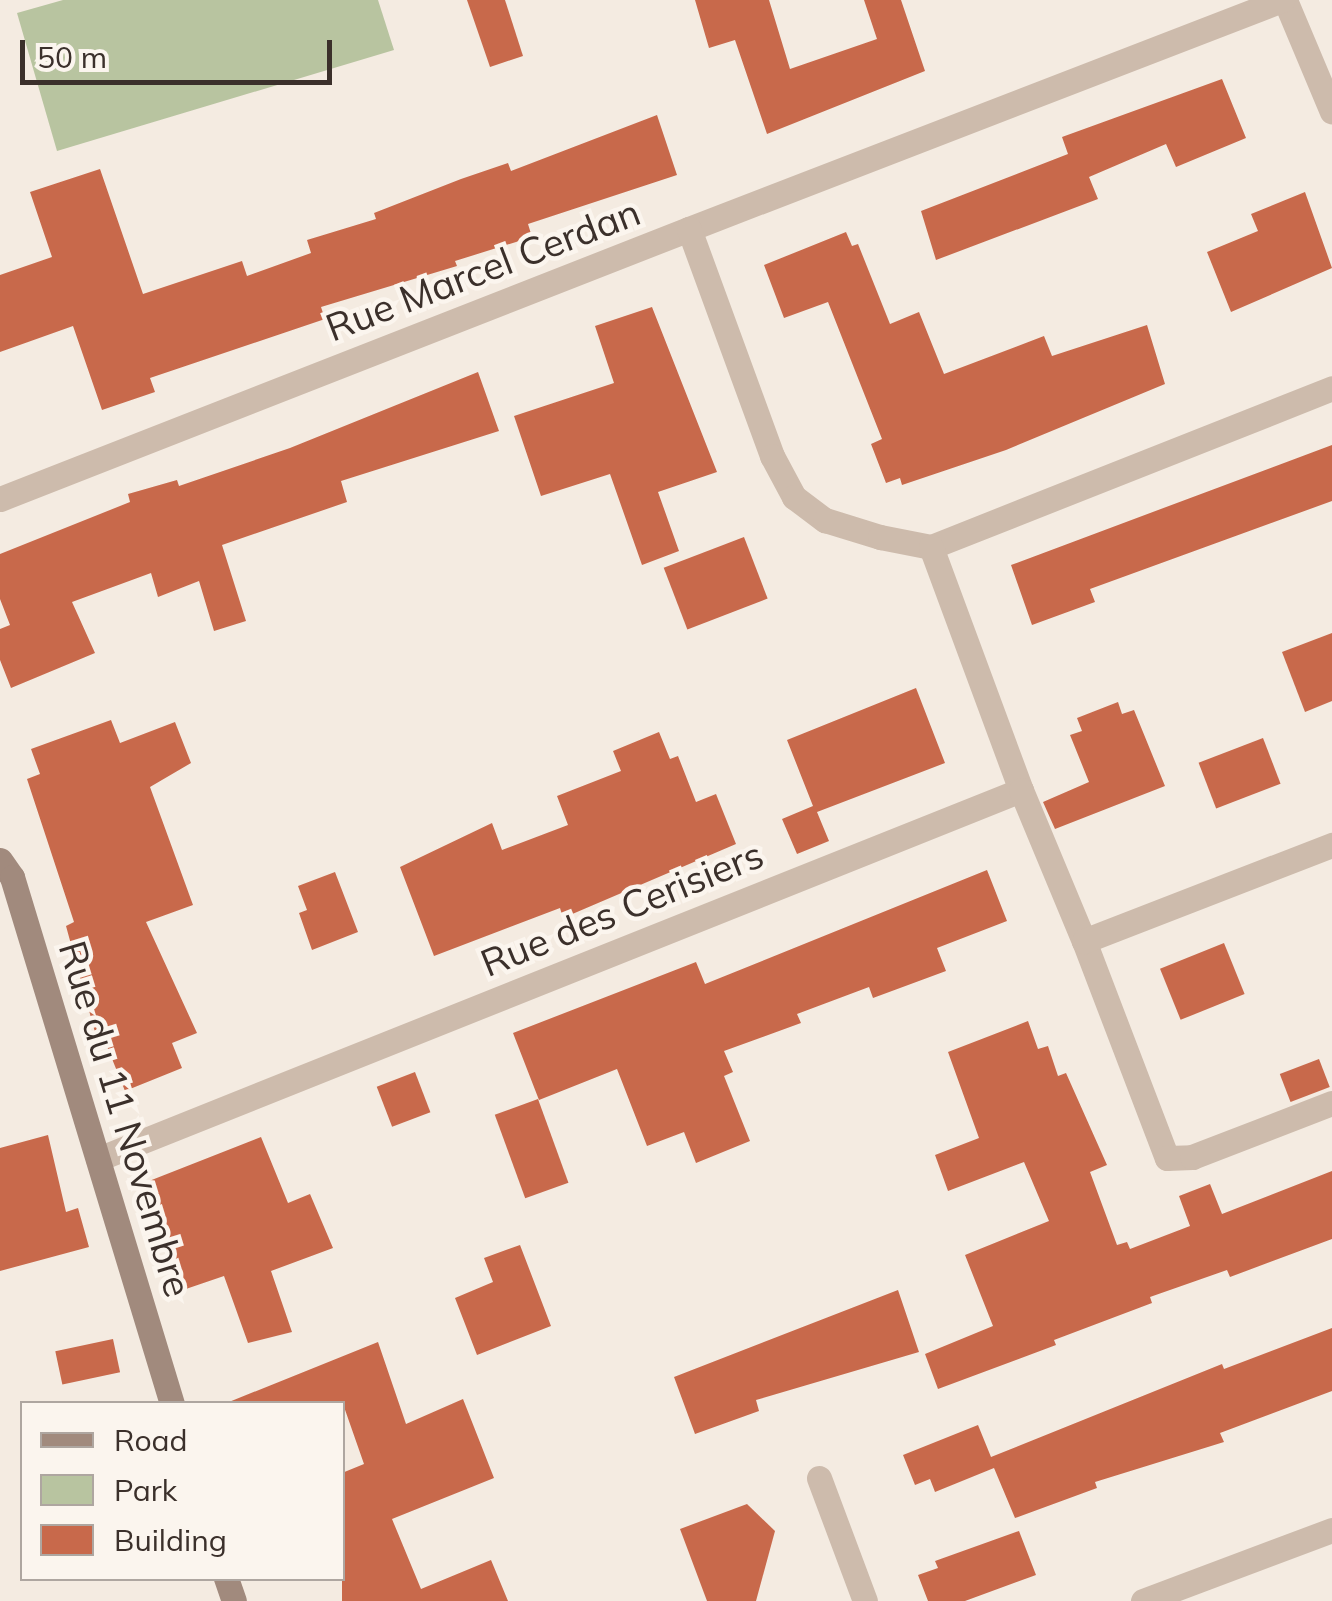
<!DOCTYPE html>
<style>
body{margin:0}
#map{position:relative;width:1332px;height:1601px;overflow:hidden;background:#f4ebe1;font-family:Mulish,sans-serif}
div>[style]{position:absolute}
.green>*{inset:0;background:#b8c4a0}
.building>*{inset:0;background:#c8694b;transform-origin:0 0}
.street>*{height:25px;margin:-12.5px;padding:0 12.5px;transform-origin:12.5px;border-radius:12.5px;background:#cdbbac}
.secondary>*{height:25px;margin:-12.5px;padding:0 12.5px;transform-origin:12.5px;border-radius:12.5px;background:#a18a7d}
span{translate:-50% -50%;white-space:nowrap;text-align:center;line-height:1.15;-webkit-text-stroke:9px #fbf5ee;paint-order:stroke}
.street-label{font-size:38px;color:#3b302b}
.legend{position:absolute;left:20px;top:1401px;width:325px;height:180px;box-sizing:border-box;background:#fbf5ee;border:2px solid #aea6a0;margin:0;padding:12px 18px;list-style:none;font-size:30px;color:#3b302b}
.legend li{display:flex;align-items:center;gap:20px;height:50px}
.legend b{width:50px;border:2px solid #aea6a0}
.scale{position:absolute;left:20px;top:40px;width:312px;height:45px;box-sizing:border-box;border:5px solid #3b302b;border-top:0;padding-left:12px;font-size:30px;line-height:35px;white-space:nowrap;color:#3b302b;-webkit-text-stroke:8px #fbf5ee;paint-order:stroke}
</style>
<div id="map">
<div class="green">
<i style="clip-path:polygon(63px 0,378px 0,394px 50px,57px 151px,17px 13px)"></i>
</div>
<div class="building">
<i style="clip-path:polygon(467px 0,505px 0,523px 56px,490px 67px)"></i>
<i style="clip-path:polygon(695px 0,769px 0,790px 69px,877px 39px,864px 0,901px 0,925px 71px,767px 134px,735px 40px,709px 48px)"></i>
<i style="clip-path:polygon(1222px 79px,1246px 138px,1176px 167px,1166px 144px,1089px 177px,1098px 199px,936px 260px,921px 211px,1068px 154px,1062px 137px)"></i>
<i style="clip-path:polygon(657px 115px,677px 175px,528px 224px,532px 237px,455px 261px,457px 266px,321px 307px,325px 319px,150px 378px,155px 392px,102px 410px,73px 326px,0 352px,0 275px,52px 257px,30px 192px,100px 169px,143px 294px,242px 261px,247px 276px,311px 253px,307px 240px,376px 219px,374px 213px,461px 179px,508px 163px,511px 171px)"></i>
<i style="clip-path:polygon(1305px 192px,1332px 268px,1231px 312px,1207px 252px,1258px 231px,1251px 214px)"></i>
<i style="clip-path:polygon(846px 232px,852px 246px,858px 244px,890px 324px,919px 312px,944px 374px,1044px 336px,1052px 356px,1147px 325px,1165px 384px,1006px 450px,902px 485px,900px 478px,886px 483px,871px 444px,882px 439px,828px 302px,784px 318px,764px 265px)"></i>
<i style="clip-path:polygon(652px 307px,717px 472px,658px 492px,679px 551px,642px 565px,610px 474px,541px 496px,514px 416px,614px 383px,595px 326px)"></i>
<i style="clip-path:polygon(478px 372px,499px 431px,341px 481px,347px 502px,222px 545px,246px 621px,214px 631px,199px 581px,158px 597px,151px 573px,72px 602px,95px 653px,11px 688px,0 660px,0 629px,10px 625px,0 599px,0 554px,130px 502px,128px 494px,177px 480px,179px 486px,290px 448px)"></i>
<i style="clip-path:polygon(1332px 445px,1332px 501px,1090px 589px,1095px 602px,1032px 625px,1011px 565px)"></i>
<i style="left:744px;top:537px;width:66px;height:86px;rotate:69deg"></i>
<i style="clip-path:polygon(1332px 633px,1332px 701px,1305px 712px,1282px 652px)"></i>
<i style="clip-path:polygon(916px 688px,945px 763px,817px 812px,829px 841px,797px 854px,782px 819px,813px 806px,787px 740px)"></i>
<i style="clip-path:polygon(1118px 702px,1122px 714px,1134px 710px,1165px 786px,1055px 829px,1043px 802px,1089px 782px,1070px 735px,1082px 731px,1077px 718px)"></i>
<i style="clip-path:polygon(111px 720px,120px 743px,175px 722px,191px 763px,150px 787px,193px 905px,146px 922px,197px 1033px,172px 1043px,182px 1068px,125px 1091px,102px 1034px,96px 1036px,66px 926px,74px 922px,27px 779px,40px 774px,31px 749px)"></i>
<i style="clip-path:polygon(659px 732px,670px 759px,678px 756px,696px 802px,716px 794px,736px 844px,563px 918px,560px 908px,434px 956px,400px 867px,492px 823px,502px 850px,568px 825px,557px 796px,621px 771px,613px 751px)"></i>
<i style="left:1263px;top:738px;width:49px;height:69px;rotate:69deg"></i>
<i style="clip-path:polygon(987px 870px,1007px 921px,937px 948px,946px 971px,873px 998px,869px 987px,797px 1014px,801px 1023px,724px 1051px,733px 1072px,724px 1076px,750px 1141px,696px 1163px,684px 1132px,647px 1146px,617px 1069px,539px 1100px,513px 1033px,696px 962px,705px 984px)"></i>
<i style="clip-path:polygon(335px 872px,358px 932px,312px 950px,299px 913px,307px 910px,298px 886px)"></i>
<i style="left:1224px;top:943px;width:55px;height:69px;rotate:68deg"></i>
<i style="clip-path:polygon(1028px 1021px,1038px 1049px,1048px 1046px,1058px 1076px,1066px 1073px,1107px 1165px,1090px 1172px,1117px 1245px,1127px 1242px,1130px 1249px,1190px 1226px,1179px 1196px,1210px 1184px,1222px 1214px,1332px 1171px,1332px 1239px,1230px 1277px,1227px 1270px,1150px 1297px,1152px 1303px,1054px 1340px,1056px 1345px,938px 1389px,925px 1354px,993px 1326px,965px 1255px,1049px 1221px,1024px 1162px,948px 1191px,935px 1155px,979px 1138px,948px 1052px)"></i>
<i style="left:1319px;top:1059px;width:30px;height:42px;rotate:69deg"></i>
<i style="left:415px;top:1072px;width:43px;height:41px;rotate:69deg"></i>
<i style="left:538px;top:1099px;width:89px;height:46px;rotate:70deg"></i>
<i style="clip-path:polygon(48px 1135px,66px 1212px,78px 1208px,89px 1247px,0 1271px,0 1148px)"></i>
<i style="clip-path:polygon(261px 1137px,288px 1203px,310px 1194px,333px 1248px,271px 1271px,292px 1332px,248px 1343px,224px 1276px,180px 1291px,144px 1183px)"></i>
<i style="clip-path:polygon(520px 1245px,551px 1326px,477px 1355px,455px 1298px,493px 1282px,484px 1258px)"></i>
<i style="clip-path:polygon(898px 1290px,919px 1352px,756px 1400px,759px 1411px,695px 1434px,674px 1377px)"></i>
<i style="clip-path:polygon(1332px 1328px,1332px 1391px,1220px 1433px,1224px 1442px,1095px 1482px,1097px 1488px,1015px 1518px,994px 1468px,935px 1492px,930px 1479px,915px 1485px,903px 1455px,978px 1425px,991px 1457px,1222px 1364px,1224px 1369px)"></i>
<i style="left:113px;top:1339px;width:34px;height:59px;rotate:78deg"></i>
<i style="clip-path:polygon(378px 1342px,406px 1424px,463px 1399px,494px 1478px,392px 1519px,421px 1589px,491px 1560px,508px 1601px,342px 1601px,342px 1473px,364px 1464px,343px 1404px,224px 1404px)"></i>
<i style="clip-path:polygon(747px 1504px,775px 1531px,756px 1601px,707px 1601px,680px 1529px)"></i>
<i style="clip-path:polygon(1019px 1531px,1036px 1575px,965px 1601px,928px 1601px,918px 1575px,938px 1568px,935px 1561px)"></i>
</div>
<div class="street">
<i style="left:1285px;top:0;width:121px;rotate:67.2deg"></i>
<i style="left:689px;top:229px;width:636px;rotate:-21.12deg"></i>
<i style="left:0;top:499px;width:740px;rotate:-21.4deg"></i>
<i style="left:689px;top:229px;width:242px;rotate:69.9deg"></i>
<i style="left:772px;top:456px;width:47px;rotate:61.8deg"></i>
<i style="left:794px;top:497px;width:39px;rotate:37deg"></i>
<i style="left:825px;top:520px;width:58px;rotate:17.2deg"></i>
<i style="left:880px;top:537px;width:52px;rotate:11.1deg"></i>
<i style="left:931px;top:547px;width:431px;rotate:-21.6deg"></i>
<i style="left:931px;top:547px;width:259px;rotate:69.7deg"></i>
<i style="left:1084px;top:941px;width:232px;rotate:69.1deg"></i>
<i style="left:1167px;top:1158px;width:25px;rotate:-2deg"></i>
<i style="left:1192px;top:1157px;width:150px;rotate:-21.1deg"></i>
<i style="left:98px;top:1159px;width:994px;rotate:-21.79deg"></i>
<i style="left:1021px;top:790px;width:164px;rotate:67.4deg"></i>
<i style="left:1084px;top:941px;width:266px;rotate:-21.2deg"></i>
<i style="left:819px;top:1478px;width:131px;rotate:69.5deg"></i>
<i style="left:1143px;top:1601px;width:202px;rotate:-20.6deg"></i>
</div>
<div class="secondary">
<i style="left:0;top:860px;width:21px;rotate:55deg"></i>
<i style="left:12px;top:877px;width:551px;rotate:73.11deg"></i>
<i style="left:226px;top:1578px;width:24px;rotate:71deg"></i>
</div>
<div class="street-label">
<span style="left:483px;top:270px;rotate:-21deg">Rue Marcel Cerdan</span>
<span style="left:622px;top:909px;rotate:-22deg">Rue des Cerisiers</span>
<span style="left:125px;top:1119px;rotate:73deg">Rue du 11 Novembre</span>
</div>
<ul class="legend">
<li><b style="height:12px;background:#a18a7d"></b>Road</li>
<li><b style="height:28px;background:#b8c4a0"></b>Park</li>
<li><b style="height:28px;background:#c8694b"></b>Building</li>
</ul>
<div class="scale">50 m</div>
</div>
